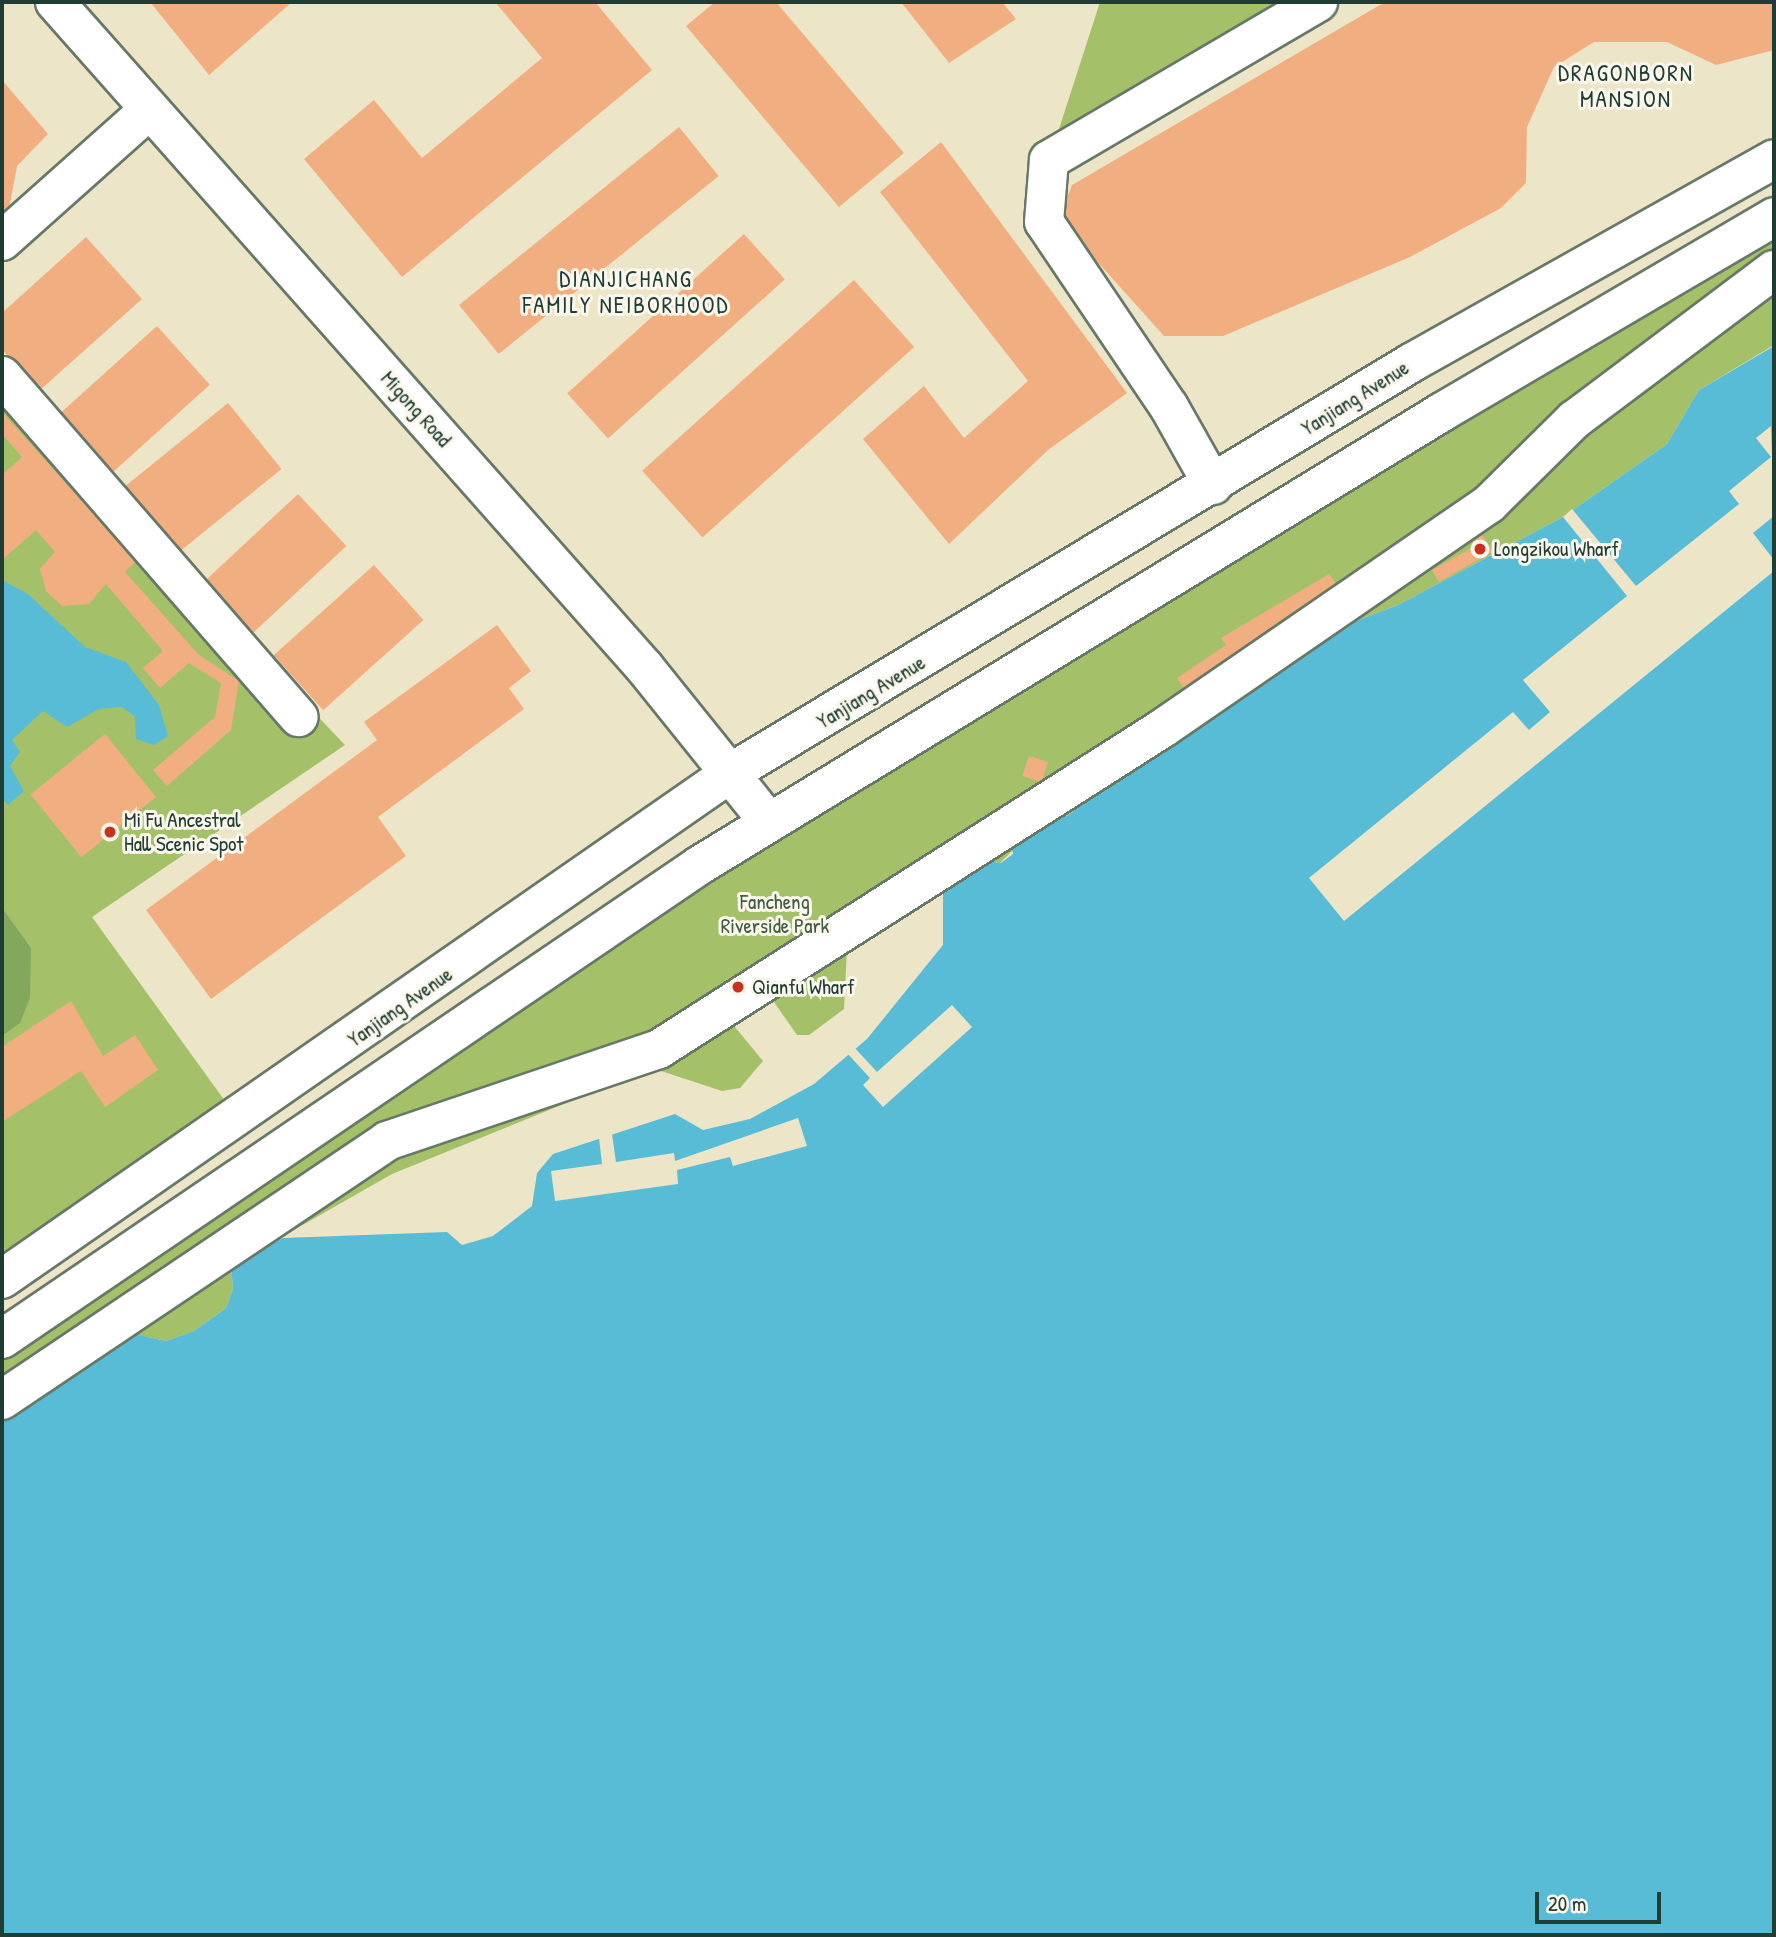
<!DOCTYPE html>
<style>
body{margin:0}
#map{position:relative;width:1776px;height:1937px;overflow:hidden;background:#ede5c7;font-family:"Patrick Hand",sans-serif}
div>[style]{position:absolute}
.green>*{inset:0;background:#a4c169}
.forest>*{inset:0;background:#83a75d}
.water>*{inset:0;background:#58bcd6}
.pier>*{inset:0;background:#ede5c7}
.building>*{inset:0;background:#f1af81;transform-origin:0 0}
.roads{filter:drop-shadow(2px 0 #677867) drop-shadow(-2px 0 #677867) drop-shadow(0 2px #677867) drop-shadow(0 -2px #677867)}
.minor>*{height:38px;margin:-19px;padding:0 19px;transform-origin:19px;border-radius:19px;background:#fff}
.major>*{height:38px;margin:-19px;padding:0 19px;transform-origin:19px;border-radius:19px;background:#fff}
.dots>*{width:19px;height:19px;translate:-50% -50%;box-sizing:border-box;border:4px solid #fbf7ec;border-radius:50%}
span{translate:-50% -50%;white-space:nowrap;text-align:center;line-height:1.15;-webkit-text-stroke:6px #fbf7ec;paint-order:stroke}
.street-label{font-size:21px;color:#1f3d34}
.poi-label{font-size:21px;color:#1f3d34}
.left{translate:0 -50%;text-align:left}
.park-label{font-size:21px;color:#405e41}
.neighbourhood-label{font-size:23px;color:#1f3d34;letter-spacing:2px}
.frame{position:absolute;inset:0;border:4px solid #1f3d34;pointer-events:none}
.scale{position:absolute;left:1535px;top:1892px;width:126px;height:32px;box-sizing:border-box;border:4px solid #1f3d34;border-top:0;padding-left:9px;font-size:21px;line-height:24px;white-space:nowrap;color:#1f3d34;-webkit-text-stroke:5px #fbf7ec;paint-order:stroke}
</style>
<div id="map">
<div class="green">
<i style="clip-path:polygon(1100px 2px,1318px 2px,1049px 160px)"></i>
<i style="clip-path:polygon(1774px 217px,1774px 345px,1699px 390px,1667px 444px,1563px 517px,1398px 605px,1291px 646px,1081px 806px,1066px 816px,1052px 811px,1000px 863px,981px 860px,847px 949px,844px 1009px,809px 1035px,797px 1035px,769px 995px,730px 1021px,763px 1061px,740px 1088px,722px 1091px,652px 1068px,392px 1174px,231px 1266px,233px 1289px,226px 1308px,194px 1331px,166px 1341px,129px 1333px,2px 1420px,2px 1339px,656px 894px)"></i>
<i style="clip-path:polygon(2px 384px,345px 745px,92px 917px,233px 1112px,2px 1264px)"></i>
</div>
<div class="forest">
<i style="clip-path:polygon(2px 908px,31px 948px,30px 998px,20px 1023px,2px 1036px)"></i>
</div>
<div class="water">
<i style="clip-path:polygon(1774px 346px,1774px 1935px,2px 1935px,2px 1420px,130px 1333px,166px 1341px,194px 1331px,226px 1308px,233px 1289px,231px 1266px,283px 1238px,447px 1232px,462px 1245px,493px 1236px,532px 1206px,537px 1173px,553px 1154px,675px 1114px,703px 1130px,750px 1119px,814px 1084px,867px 1039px,943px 945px,943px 885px,981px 860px,1001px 863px,1013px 854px,1010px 837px,1052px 811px,1067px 816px,1080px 806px,1079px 790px,1291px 646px,1398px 605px,1563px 517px,1667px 444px,1699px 390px)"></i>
<i style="clip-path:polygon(2px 580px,28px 594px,85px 647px,126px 662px,159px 705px,168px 736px,154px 745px,136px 739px,135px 717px,122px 707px,99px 709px,67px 727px,43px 711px,12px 740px,20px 752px,10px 766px,24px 791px,8px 805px,2px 798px)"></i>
</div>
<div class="pier">
<i style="clip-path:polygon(1771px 426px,1774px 516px,1753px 533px,1774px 560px,1774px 571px,1344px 921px,1309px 878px,1513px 712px,1529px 730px,1550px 712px,1523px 680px,1627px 596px,1563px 517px,1572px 509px,1636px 586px,1739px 504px,1729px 491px,1771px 457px,1756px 438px)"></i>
<i style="clip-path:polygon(952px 1005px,972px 1027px,883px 1107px,863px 1085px,870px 1078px,846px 1052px,853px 1046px,877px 1072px)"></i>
<i style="clip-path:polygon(798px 1118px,807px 1146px,733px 1166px,730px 1157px,677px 1170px,678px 1184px,555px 1201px,551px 1171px,602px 1164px,599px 1138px,612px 1134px,616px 1162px,674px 1153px,675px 1161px)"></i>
</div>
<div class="building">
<i style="clip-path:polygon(150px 2px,292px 2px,209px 75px)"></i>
<i style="clip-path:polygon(495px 2px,595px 2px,652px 70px,402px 277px,304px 159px,374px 100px,422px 158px,542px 58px)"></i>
<i style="clip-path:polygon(715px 2px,776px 2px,904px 153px,839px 207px,686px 26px)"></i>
<i style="clip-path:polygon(901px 2px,1002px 2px,1016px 19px,949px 63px)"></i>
<i style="clip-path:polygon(1385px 2px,1774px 2px,1774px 50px,1716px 65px,1667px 42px,1594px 42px,1554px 67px,1527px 127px,1526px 183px,1501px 208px,1410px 257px,1223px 336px,1164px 336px,1059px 219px,1072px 185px)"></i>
<i style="clip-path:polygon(2px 80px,48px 134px,17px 166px,8px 214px,2px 219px)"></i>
<i style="left:679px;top:127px;width:63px;height:283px;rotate:51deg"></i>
<i style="clip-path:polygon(941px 142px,1127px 393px,1048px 450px,949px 544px,863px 439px,924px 386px,964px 438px,1028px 381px,880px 192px)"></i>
<i style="left:744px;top:234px;width:61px;height:238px;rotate:48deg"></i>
<i style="clip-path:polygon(86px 237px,142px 299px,39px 391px,2px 349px,2px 313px)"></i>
<i style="left:854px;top:280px;width:90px;height:285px;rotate:48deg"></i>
<i style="left:157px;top:326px;width:79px;height:137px;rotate:48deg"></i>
<i style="left:228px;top:403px;width:85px;height:136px;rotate:51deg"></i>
<i style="clip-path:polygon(2px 412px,136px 561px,125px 572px,199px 655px,239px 681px,231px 730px,167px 786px,153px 770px,215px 717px,221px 683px,189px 663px,160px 688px,143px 668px,163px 651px,106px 584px,89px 604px,62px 606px,46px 591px,40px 569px,55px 552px,36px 530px,2px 560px,2px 475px,22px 457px,2px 434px)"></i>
<i style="left:298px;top:494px;width:71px;height:134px;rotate:47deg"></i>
<i style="clip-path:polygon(1474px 521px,1492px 552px,1439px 582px,1432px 570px,1475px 546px,1464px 526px)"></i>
<i style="left:374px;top:565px;width:74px;height:135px;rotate:48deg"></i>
<i style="clip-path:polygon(1329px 574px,1346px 597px,1192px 699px,1177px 678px,1226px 645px,1221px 638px)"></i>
<i style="clip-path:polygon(497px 625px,531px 671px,509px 688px,524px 709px,378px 817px,406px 856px,211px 999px,146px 910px,377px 740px,364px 722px)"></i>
<i style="left:105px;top:734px;width:81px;height:96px;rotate:51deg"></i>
<i style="left:1029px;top:756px;width:20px;height:21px;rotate:18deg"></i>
<i style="clip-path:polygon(71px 1001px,103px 1056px,135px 1035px,158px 1070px,105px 1107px,81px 1071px,2px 1122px,2px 1047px)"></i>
</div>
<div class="roads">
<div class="minor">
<i style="left:55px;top:2px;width:890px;rotate:48.46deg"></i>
<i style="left:645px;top:668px;width:198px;rotate:51.2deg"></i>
<i style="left:2px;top:241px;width:198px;rotate:-41.7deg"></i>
<i style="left:2px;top:376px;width:452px;rotate:49deg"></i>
<i style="left:1213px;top:485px;width:90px;rotate:-119.4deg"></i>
<i style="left:1169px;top:407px;width:223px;rotate:-124deg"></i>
<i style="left:1044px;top:222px;width:62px;rotate:-85.4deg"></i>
<i style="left:1049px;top:160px;width:312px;rotate:-30.4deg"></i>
<i style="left:2px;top:1400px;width:464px;rotate:-33.9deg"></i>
<i style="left:387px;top:1141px;width:287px;rotate:-18.7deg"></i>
<i style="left:659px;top:1049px;width:598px;rotate:-32.49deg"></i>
<i style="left:1163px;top:728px;width:396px;rotate:-34.5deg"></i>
<i style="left:1489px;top:504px;width:120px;rotate:-44.7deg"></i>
<i style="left:1574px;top:420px;width:250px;rotate:-36.9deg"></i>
</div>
<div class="major">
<i style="left:2px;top:1279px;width:889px;rotate:-34.78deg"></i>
<i style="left:732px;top:772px;width:793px;rotate:-31.06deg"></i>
<i style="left:1411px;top:363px;width:416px;rotate:-29.3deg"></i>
<i style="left:2px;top:1339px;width:844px;rotate:-34.18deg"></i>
<i style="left:700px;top:865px;width:869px;rotate:-31.4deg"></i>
<i style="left:1442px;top:412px;width:385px;rotate:-30.4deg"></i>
</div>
</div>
<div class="dots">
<i style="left:1480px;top:549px;background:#c8321e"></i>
<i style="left:110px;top:832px;background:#c8321e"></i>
<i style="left:738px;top:987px;background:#c8321e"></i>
</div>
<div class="street-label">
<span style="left:1355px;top:398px;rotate:-32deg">Yanjiang Avenue</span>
<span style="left:416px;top:409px;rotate:48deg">Migong Road</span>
<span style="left:871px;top:692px;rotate:-31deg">Yanjiang Avenue</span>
<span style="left:400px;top:1007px;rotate:-35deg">Yanjiang Avenue</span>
</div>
<div class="poi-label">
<span class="left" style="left:1494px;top:549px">Longzikou Wharf</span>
<span class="left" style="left:124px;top:832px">Mi Fu Ancestral<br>Hall Scenic Spot</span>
<span class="left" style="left:752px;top:987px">Qianfu Wharf</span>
</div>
<div class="park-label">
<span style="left:775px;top:914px">Fancheng<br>Riverside Park</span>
</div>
<div class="neighbourhood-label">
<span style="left:1626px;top:86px">DRAGONBORN<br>MANSION</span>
<span style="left:626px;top:292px">DIANJICHANG<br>FAMILY NEIBORHOOD</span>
</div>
<div class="frame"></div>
<div class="scale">20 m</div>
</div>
